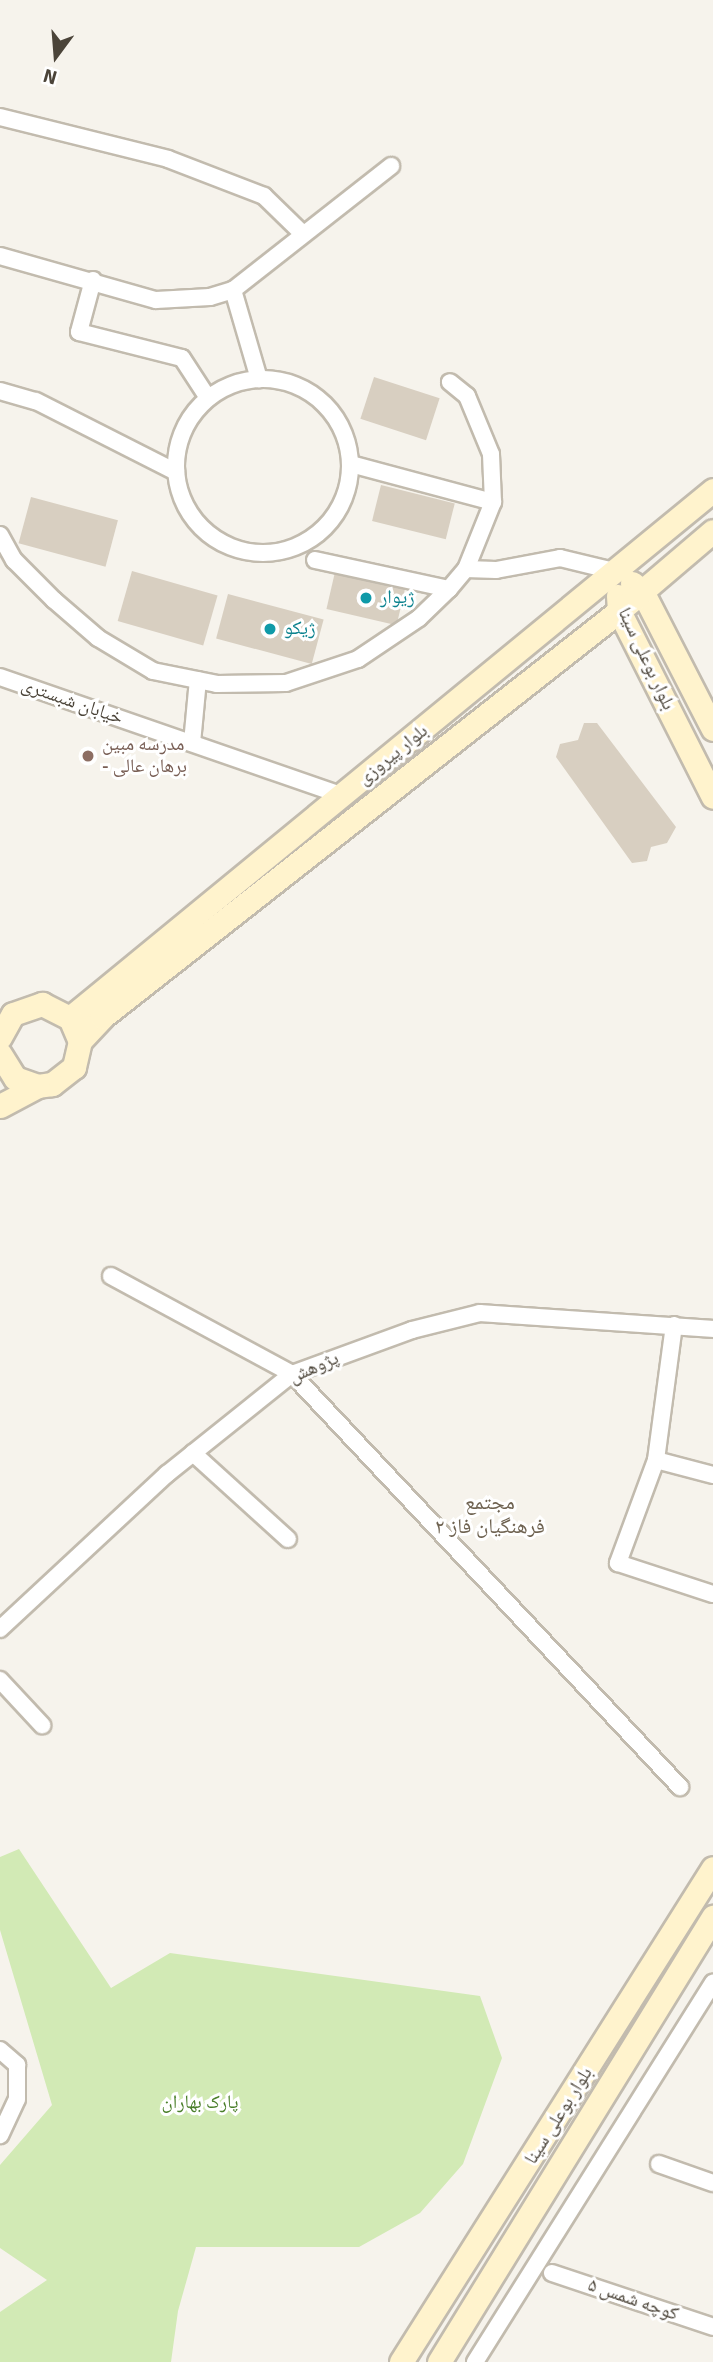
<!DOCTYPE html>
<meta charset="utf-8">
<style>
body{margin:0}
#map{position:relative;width:713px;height:2362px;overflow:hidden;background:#f6f3ec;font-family:Signika,"Noto Naskh Arabic",sans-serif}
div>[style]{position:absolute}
.green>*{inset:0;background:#d2eab5}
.building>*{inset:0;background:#d8cfc1;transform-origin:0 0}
.roads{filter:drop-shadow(2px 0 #c2bbae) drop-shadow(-2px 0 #c2bbae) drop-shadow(0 2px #c2bbae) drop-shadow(0 -2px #c2bbae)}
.street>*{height:16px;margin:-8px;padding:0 8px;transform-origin:8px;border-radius:8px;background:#fff}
.street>.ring{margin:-8px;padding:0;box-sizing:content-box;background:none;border:16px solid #fff;border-radius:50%}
.secondary>*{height:23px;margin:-11.5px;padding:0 11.5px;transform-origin:11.5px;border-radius:11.5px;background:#fff3cd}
.dots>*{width:19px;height:19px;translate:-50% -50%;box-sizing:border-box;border:4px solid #fff;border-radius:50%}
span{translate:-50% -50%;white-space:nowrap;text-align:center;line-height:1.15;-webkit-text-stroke:6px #fff;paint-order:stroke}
.culture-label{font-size:19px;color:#0d838f}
.left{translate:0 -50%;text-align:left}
.street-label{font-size:19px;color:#4b4439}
.education-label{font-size:19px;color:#785e54}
.park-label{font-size:19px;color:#4a7f2a}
.neighbourhood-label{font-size:21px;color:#6e6250}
.north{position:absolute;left:21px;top:21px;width:70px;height:70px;-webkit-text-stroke:5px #fff;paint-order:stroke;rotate:196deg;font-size:19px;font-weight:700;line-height:28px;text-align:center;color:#4b4439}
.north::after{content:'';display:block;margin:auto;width:24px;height:32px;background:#4b4439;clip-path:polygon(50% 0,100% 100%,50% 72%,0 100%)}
</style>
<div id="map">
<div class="green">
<i style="clip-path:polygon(19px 1849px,111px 1988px,170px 1953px,480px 1996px,502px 2058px,463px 2164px,420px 2213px,359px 2247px,196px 2247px,178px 2311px,171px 2362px,0 2362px,0 2312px,47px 2280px,0 2248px,0 2165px,52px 2105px,0 1930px,0 1857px)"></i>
</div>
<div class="building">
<i style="left:374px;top:377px;width:69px;height:44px;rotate:18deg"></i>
<i style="left:381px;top:485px;width:76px;height:37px;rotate:14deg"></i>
<i style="left:31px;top:497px;width:90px;height:48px;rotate:15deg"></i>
<i style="left:132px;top:571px;width:89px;height:52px;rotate:16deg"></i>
<i style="left:335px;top:572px;width:72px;height:38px;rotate:13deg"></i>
<i style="left:228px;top:594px;width:99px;height:46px;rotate:15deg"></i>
<i style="clip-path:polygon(584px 723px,597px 723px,676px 827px,667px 843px,651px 847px,647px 861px,632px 863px,556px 757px,560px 744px,578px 740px)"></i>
</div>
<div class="roads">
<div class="street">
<i style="left:0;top:117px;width:173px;rotate:14deg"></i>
<i style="left:168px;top:159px;width:103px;rotate:21.1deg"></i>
<i style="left:264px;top:196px;width:54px;rotate:44.3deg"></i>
<i style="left:0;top:256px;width:162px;rotate:15.8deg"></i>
<i style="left:156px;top:300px;width:54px;rotate:-3.2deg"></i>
<i style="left:210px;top:297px;width:24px;rotate:-17deg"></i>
<i style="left:233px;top:290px;width:201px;rotate:-38.1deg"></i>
<i style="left:93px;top:280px;width:54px;rotate:105.1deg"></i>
<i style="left:79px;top:332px;width:106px;rotate:14.2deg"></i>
<i style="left:182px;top:358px;width:48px;rotate:57deg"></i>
<i style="left:233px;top:290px;width:93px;rotate:73.7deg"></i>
<i class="ring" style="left:176px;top:379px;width:158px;height:158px"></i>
<i style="left:0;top:391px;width:37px;rotate:16deg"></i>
<i style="left:36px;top:401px;width:157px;rotate:26.9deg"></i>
<i style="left:351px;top:464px;width:147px;rotate:15deg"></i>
<i style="left:0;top:535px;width:29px;rotate:61deg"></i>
<i style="left:14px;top:560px;width:57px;rotate:45deg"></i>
<i style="left:54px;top:600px;width:58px;rotate:40.8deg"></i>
<i style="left:98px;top:638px;width:64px;rotate:31deg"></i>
<i style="left:153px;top:671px;width:65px;rotate:11.5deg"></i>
<i style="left:217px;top:684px;width:69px;rotate:-0.8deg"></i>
<i style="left:286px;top:683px;width:76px;rotate:-18.4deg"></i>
<i style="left:358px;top:659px;width:73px;rotate:-33.9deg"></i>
<i style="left:419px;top:618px;width:42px;rotate:-44deg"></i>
<i style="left:449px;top:589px;width:26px;rotate:-50deg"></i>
<i style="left:466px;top:569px;width:72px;rotate:-68.1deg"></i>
<i style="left:493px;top:502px;width:48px;rotate:-92.4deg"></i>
<i style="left:491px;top:454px;width:63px;rotate:-112.5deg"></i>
<i style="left:467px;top:396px;width:22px;rotate:-141deg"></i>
<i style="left:315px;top:560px;width:137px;rotate:12.2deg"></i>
<i style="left:466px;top:569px;width:30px;rotate:2deg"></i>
<i style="left:496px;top:570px;width:65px;rotate:-10.6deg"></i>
<i style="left:560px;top:558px;width:60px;rotate:13.6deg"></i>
<i style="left:0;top:677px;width:363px;rotate:19.1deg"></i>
<i style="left:192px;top:743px;width:63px;rotate:-84.6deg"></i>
<i style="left:111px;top:1276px;width:206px;rotate:28.4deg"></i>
<i style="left:292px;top:1374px;width:567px;rotate:46.79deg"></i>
<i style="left:674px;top:1325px;width:136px;rotate:97.6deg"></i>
<i style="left:656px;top:1460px;width:59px;rotate:14.7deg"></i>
<i style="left:193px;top:1453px;width:128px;rotate:42.2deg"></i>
<i style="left:656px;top:1460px;width:110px;rotate:110.3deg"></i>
<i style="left:618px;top:1563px;width:100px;rotate:18.1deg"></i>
<i style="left:0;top:1629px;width:228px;rotate:-42.9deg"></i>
<i style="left:167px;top:1474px;width:160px;rotate:-38.7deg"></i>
<i style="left:292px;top:1374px;width:128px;rotate:-20.1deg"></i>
<i style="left:412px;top:1330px;width:70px;rotate:-14deg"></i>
<i style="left:480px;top:1313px;width:234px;rotate:3.9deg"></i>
<i style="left:0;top:1680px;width:62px;rotate:47deg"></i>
<i style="left:0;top:2050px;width:23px;rotate:41deg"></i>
<i style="left:17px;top:2065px;width:34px;rotate:90deg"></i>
<i style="left:17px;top:2099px;width:40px;rotate:115deg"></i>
<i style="left:659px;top:2164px;width:57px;rotate:19.4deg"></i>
<i style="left:552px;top:2273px;width:170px;rotate:18.5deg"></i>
<i style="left:475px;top:2362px;width:448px;rotate:-57.9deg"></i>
</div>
<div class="secondary">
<i style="left:632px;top:583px;width:13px;rotate:39deg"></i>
<i style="left:642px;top:591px;width:155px;rotate:62.8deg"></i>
<i style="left:618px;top:596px;width:15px;rotate:86deg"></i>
<i style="left:619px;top:611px;width:208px;rotate:63.2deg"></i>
<i style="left:70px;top:1018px;width:832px;rotate:-39.39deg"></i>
<i style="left:0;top:1037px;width:26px;rotate:-61deg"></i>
<i style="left:13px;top:1014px;width:31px;rotate:-19deg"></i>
<i style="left:42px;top:1004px;width:31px;rotate:27deg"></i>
<i style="left:70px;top:1018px;width:25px;rotate:67deg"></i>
<i style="left:80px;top:1041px;width:27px;rotate:103deg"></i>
<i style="left:74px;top:1067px;width:28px;rotate:142deg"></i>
<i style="left:52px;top:1084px;width:14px;rotate:172deg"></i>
<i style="left:38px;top:1086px;width:24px;rotate:-161deg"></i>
<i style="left:15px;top:1078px;width:28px;rotate:-122deg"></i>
<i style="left:80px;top:1041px;width:33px;rotate:-47deg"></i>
<i style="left:102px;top:1017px;width:657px;rotate:-38.14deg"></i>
<i style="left:619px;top:611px;width:123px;rotate:-40.4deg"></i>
<i style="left:0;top:1106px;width:43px;rotate:-27.8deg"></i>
<i style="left:401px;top:2362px;width:584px;rotate:-57.72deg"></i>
<i style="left:439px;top:2362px;width:523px;rotate:-58.38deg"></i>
</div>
</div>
<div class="dots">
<i style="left:366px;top:598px;background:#0f9aa8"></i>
<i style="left:270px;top:629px;background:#0f9aa8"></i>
<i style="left:88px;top:756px;background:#8d6e63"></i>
</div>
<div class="culture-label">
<span class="left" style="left:380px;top:598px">ژیوار</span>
<span class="left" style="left:284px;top:629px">ژیکو</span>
</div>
<div class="street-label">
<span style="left:646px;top:659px;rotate:65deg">بلوار بوعلی سینا</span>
<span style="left:72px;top:702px;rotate:19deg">خیابان شبستری</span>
<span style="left:393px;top:755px;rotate:-39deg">بلوار پیروزی</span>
<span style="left:314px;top:1368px;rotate:-24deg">پژوهش</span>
<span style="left:559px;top:2116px;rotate:-58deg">بلوار بوعلی سینا</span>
<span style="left:633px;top:2300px;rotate:19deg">کوچه شمس ۵</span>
</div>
<div class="education-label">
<span class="left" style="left:102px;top:756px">مدرسه مبین<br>- برهان عالی</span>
</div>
<div class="park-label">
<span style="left:200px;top:2103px">پارک بهاران</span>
</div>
<div class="neighbourhood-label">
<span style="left:490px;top:1514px">مجتمع<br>فرهنگیان فاز ۲</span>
</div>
<div class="north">N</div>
</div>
